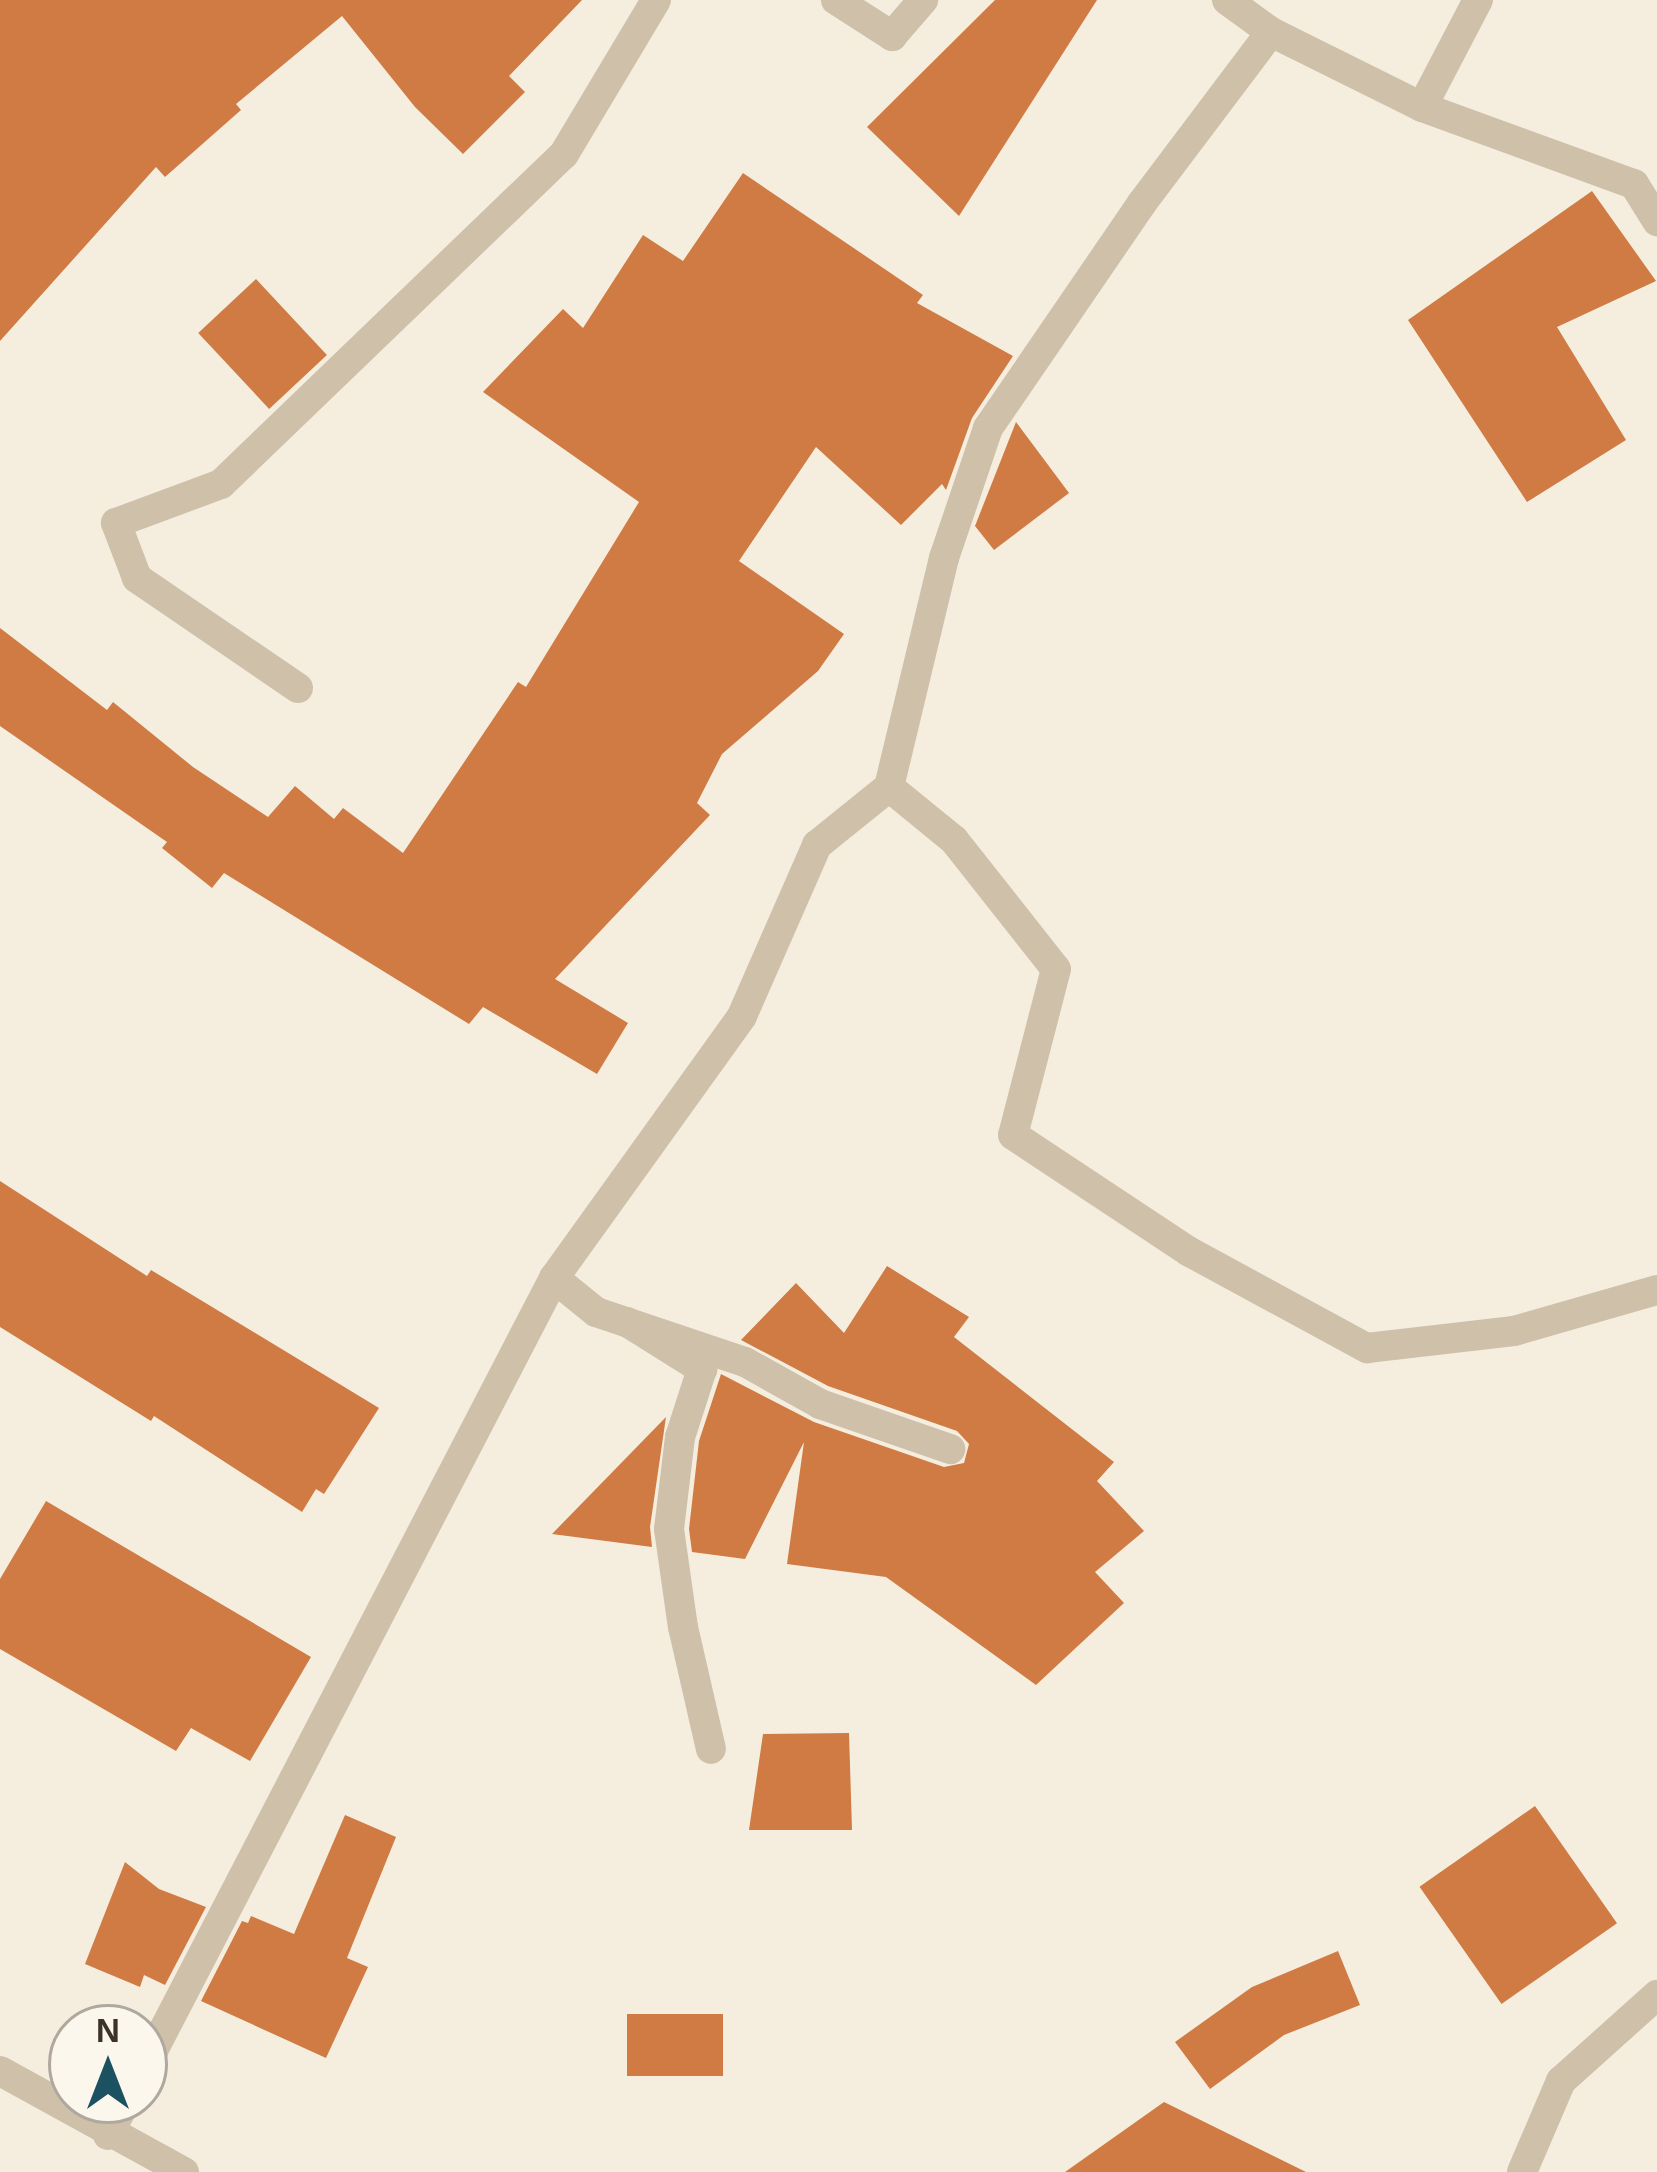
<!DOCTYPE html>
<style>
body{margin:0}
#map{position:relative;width:1657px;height:2172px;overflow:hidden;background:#f5eedf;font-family:Helvetica,sans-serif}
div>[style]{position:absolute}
.building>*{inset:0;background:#cf7b43;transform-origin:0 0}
.minor>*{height:30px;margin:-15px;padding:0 15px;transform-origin:15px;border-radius:15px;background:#cfc0aa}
span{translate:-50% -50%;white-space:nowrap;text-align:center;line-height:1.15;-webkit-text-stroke:12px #fcf7ed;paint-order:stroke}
.north{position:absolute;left:48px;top:2004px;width:120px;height:120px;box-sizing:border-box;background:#fcf7ed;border:3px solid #afa89f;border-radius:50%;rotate:0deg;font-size:33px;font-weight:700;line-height:48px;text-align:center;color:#3b322a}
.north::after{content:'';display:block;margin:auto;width:42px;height:54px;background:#1b5161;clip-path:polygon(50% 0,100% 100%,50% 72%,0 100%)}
</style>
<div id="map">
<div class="building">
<i style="clip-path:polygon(0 0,582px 0,509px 76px,525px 92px,463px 154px,415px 107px,342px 16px,236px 104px,241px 110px,165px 177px,156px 167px,0 341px)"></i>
<i style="clip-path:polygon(995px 0,1097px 0,959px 216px,867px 127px)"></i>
<i style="clip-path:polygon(743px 173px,923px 295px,917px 303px,1013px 356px,972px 418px,946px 490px,942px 484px,901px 525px,816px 447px,739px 561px,844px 634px,818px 671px,722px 754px,697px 803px,710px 815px,555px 979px,628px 1023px,597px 1074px,483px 1007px,469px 1024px,224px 873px,212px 888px,162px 848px,167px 842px,0 726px,0 628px,107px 710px,113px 702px,193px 767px,268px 817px,295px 786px,334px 819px,343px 808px,403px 853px,518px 682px,526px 687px,639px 502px,483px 392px,563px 309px,583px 328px,643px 235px,683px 261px)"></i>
<i style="clip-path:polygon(1592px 191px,1656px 281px,1557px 327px,1626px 440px,1527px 502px,1408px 320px)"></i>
<i style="left:256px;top:279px;width:104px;height:79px;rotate:47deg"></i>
<i style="clip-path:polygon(1016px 422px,1069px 493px,994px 550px,975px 526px)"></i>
<i style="clip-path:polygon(0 1181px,147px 1276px,151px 1270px,379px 1408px,324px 1494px,316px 1489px,302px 1512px,154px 1416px,151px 1421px,0 1327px)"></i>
<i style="clip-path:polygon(887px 1266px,969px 1317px,954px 1337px,1114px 1462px,1097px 1481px,1144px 1531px,1095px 1572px,1124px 1603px,1036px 1685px,886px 1577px,787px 1564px,804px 1442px,745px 1559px,692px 1552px,689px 1529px,699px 1441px,721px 1374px,814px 1422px,944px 1467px,964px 1463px,969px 1444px,957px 1431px,828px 1386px,741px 1340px,796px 1283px,844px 1333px)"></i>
<i style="clip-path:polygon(666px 1417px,650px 1527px,652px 1547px,552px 1534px)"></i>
<i style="clip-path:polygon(46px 1501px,311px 1657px,250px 1761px,191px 1728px,176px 1751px,0 1649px,0 1579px)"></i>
<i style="clip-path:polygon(849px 1733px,852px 1830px,749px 1830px,763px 1734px)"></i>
<i style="left:1535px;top:1806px;width:143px;height:141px;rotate:55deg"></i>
<i style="clip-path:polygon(345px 1815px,396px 1837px,347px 1958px,368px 1967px,326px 2058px,201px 2001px,242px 1921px,248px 1923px,251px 1916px,294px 1934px)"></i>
<i style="clip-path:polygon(125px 1862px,159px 1889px,206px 1907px,165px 1985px,144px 1975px,140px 1987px,85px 1964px)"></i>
<i style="clip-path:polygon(1338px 1951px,1360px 2005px,1284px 2035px,1210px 2089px,1175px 2042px,1252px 1987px)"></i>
<i style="left:627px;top:2014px;width:96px;height:62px"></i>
<i style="clip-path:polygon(1164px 2102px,1306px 2172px,1065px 2172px)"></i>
</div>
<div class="minor">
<i style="left:836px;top:0;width:67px;rotate:32.7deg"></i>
<i style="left:892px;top:36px;width:48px;rotate:-49.3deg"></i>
<i style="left:1227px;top:0;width:54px;rotate:36deg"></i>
<i style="left:1271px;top:32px;width:169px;rotate:26.4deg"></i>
<i style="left:1422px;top:107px;width:226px;rotate:20deg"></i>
<i style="left:1634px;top:184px;width:44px;rotate:58.1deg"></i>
<i style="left:1422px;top:107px;width:121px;rotate:-62.4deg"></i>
<i style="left:298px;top:688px;width:195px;rotate:-145.7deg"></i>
<i style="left:137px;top:578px;width:59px;rotate:-110.9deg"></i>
<i style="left:116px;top:523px;width:112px;rotate:-20.4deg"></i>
<i style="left:221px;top:484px;width:476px;rotate:-43.9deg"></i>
<i style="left:564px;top:154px;width:179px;rotate:-59.1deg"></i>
<i style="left:889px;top:787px;width:84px;rotate:39.2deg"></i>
<i style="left:954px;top:840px;width:164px;rotate:51.7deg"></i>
<i style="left:1056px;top:969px;width:171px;rotate:104.5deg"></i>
<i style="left:1013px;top:1135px;width:210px;rotate:33.5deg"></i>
<i style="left:1188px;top:1251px;width:204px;rotate:28.5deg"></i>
<i style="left:1367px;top:1348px;width:148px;rotate:-6.6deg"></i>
<i style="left:1514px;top:1331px;width:149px;rotate:-16deg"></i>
<i style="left:554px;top:1278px;width:54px;rotate:39deg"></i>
<i style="left:596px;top:1312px;width:157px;rotate:18.6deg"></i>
<i style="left:745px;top:1362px;width:86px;rotate:29.2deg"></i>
<i style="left:820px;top:1404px;width:138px;rotate:19.1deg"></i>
<i style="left:627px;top:1322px;width:89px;rotate:32.1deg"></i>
<i style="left:702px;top:1369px;width:71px;rotate:107.9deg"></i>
<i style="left:680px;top:1437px;width:93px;rotate:96.8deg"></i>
<i style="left:669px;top:1529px;width:99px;rotate:81.9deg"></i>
<i style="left:683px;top:1627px;width:125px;rotate:77.1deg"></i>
<i style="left:144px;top:2068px;width:890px;rotate:-62.57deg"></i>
<i style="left:554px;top:1278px;width:322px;rotate:-54.3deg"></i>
<i style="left:742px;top:1016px;width:187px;rotate:-66.3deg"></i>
<i style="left:817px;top:845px;width:92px;rotate:-38.9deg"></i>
<i style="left:889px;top:787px;width:236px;rotate:-76.5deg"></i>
<i style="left:944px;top:558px;width:137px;rotate:-71.3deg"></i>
<i style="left:988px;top:428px;width:273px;rotate:-55.6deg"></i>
<i style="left:1142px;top:203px;width:214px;rotate:-53deg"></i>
<i style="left:0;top:2071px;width:210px;rotate:28.8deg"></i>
<i style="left:108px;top:2135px;width:40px;rotate:-62deg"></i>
<i style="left:1522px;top:2172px;width:99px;rotate:-66.8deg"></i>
<i style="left:1561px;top:2081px;width:129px;rotate:-41.9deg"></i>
</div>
<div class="north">N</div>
</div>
